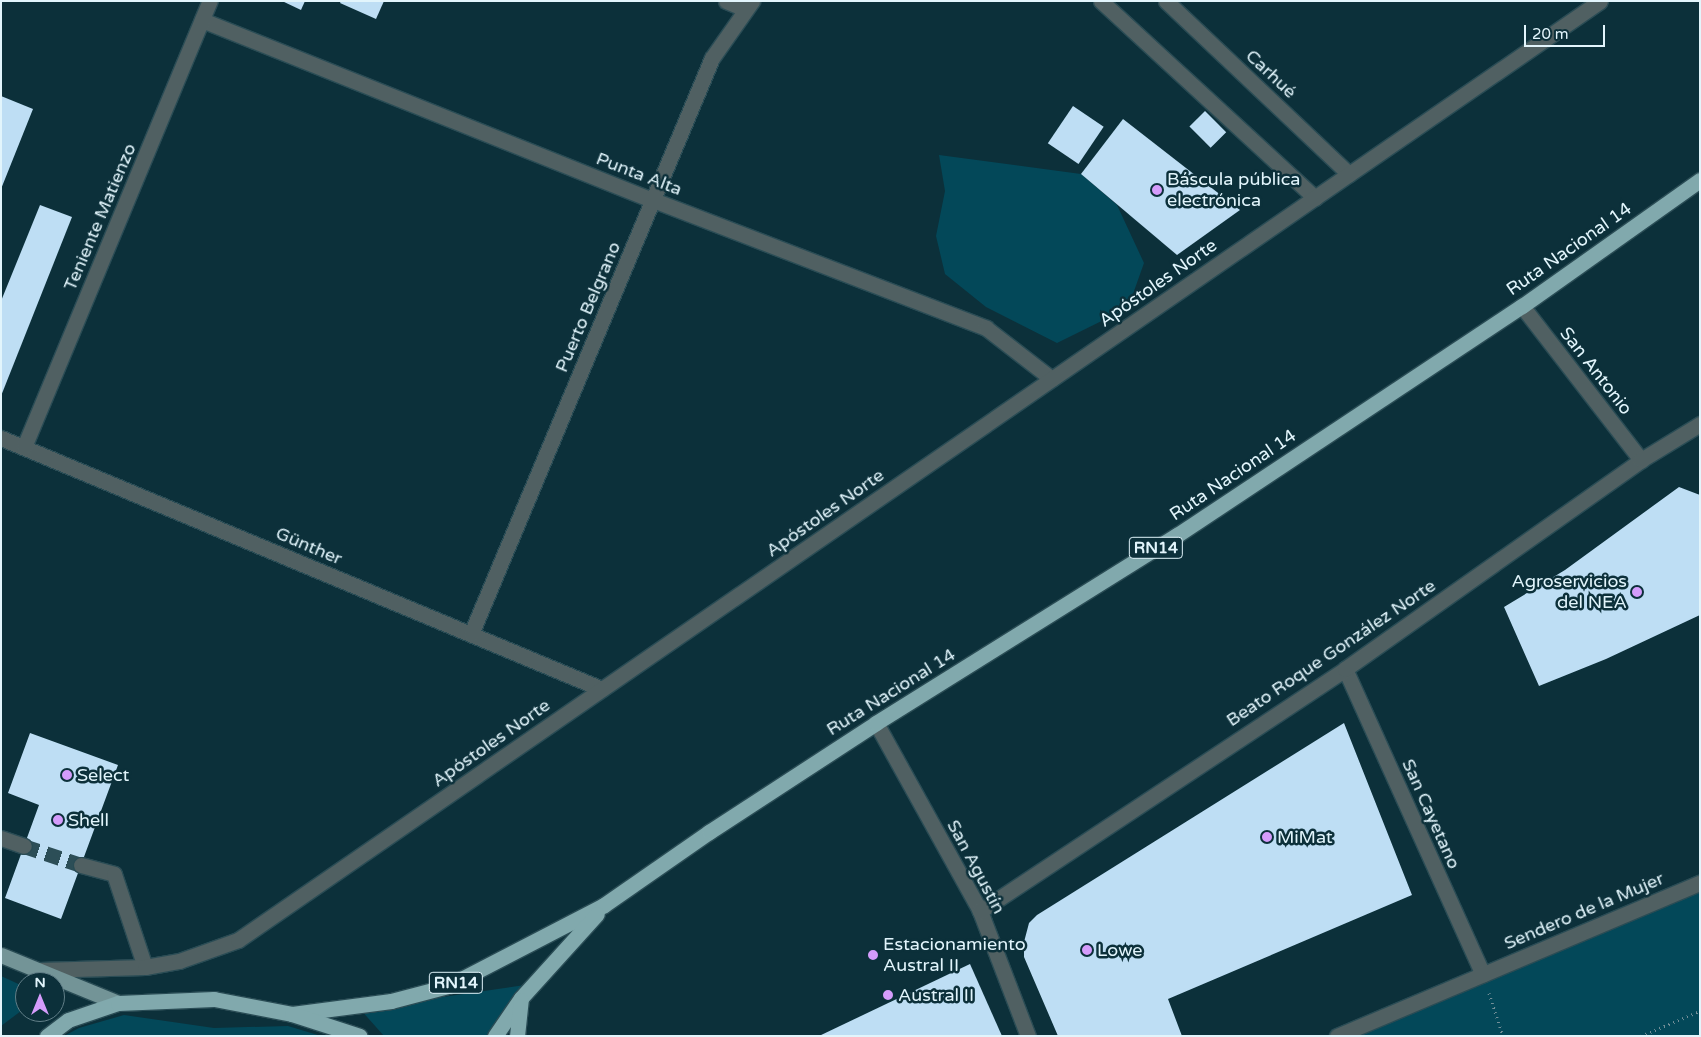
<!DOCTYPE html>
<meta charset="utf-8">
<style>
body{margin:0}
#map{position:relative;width:1701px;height:1037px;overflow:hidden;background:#0c303a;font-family:"Varela Round",sans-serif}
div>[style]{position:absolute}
.green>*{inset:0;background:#034859}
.building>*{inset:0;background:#bedef4;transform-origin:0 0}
.minor-tunnel>*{height:15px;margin-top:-7.5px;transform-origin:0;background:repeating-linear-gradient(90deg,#2c4e57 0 15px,transparent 0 23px)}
.path>*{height:3px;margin-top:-1.5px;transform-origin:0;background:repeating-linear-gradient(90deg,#738f98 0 1px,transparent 0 5px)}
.roads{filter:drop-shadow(1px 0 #2a4c55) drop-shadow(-1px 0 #2a4c55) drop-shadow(0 1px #2a4c55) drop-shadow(0 -1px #2a4c55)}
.minor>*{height:15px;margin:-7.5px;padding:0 7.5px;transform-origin:7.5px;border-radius:7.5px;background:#506062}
.major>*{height:15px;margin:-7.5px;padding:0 7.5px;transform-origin:7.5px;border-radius:7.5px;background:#739497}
.highway>*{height:15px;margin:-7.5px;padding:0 7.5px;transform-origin:7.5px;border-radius:7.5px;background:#81a9ad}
.dots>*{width:14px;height:14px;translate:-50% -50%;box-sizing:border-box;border:2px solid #0c303a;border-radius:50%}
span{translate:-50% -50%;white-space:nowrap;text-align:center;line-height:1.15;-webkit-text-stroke:5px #0c303a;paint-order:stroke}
.shield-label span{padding:1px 4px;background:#0c303a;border:1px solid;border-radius:4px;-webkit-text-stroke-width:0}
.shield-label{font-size:16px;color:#e2f5fc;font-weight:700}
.street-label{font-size:18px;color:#e2f5fc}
.poi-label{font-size:18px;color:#e2f5fc}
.left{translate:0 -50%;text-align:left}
.right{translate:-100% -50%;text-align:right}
.frame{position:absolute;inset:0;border:2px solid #e2f5fc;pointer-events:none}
.north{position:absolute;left:15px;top:972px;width:50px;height:50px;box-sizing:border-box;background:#0c303a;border:1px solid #627f88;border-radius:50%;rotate:0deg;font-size:14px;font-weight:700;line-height:20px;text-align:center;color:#e2f5fc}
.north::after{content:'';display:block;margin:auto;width:18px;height:22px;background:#d59cfb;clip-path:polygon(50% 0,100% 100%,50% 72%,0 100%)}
.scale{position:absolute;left:1524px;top:25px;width:81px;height:22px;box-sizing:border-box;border:2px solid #e2f5fc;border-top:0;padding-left:6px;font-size:15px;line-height:18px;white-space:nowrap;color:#e2f5fc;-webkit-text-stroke:4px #0c303a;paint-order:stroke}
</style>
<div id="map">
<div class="green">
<i style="clip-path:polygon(939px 155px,1081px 174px,1117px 205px,1144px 263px,1128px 308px,1057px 343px,986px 307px,945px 274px,936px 236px,945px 191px)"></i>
<i style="clip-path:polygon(1700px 883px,1700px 1036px,1337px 1036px)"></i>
<i style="clip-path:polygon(1px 976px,25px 987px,25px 1008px,1px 1026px)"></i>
<i style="clip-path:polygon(525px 985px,487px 1036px,384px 1036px,360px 1009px)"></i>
<i style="clip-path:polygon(124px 1015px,214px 1028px,288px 1026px,321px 1036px,64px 1036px,79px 1028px)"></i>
</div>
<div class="building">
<i style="clip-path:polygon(282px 1px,305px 1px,301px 10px)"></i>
<i style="clip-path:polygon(341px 1px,384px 1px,376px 19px,340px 3px)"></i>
<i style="clip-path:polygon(1px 96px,33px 109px,1px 189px)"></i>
<i style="left:1073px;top:106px;width:37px;height:45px;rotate:34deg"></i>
<i style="left:1205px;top:111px;width:30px;height:22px;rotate:45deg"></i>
<i style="clip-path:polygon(1123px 119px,1240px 210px,1177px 255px,1081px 174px)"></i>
<i style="clip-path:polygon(40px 205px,72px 217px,1px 396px,1px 301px)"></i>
<i style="clip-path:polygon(1679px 487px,1700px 495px,1700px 615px,1606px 659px,1539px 686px,1504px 607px,1565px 570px)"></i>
<i style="clip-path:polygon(1344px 723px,1412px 895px,1168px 999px,1182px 1036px,1058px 1036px,1024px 957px,1024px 942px,1029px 923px,1037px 915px)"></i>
<i style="clip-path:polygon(30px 733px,118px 765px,61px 919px,5px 898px,39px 805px,8px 793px)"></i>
<i style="clip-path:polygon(970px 964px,1002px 1036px,819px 1036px)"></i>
</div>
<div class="minor-tunnel">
<i style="left:24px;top:846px;width:60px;rotate:18.4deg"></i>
</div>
<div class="path">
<i style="left:1489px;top:993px;width:45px;rotate:72deg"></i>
<i style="left:1641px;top:1036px;width:64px;rotate:-23deg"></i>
</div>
<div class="roads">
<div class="minor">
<i style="left:726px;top:1px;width:21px;rotate:23deg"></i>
<i style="left:1101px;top:1px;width:291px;rotate:42.6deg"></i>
<i style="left:1166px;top:1px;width:252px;rotate:43.4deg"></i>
<i style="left:202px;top:20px;width:486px;rotate:21.8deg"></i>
<i style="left:653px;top:200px;width:357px;rotate:21deg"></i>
<i style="left:986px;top:328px;width:83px;rotate:37.7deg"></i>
<i style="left:1522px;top:306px;width:195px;rotate:52.3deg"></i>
<i style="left:1px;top:438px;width:651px;rotate:22.67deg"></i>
<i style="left:24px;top:447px;width:483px;rotate:-67.4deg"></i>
<i style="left:471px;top:634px;width:624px;rotate:-67.3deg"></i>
<i style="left:712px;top:58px;width:70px;rotate:-54.9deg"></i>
<i style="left:1345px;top:669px;width:335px;rotate:65.7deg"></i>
<i style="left:876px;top:723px;width:215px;rotate:61deg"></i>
<i style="left:980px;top:911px;width:134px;rotate:69deg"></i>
<i style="left:1px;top:838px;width:24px;rotate:19deg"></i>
<i style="left:81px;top:865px;width:34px;rotate:15deg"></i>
<i style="left:114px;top:874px;width:98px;rotate:71.6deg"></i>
<i style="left:980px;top:911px;width:438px;rotate:-33.5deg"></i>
<i style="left:1345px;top:669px;width:362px;rotate:-35.2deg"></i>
<i style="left:1641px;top:460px;width:69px;rotate:-31.4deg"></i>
<i style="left:39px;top:970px;width:106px;rotate:-1.6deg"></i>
<i style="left:145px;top:967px;width:35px;rotate:-10deg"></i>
<i style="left:179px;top:961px;width:63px;rotate:-19.6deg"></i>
<i style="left:238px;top:940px;width:1654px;rotate:-34.58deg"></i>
<i style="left:1337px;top:1036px;width:394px;rotate:-22.9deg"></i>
</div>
<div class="major">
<i style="left:1px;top:955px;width:126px;rotate:22.3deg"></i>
</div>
<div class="highway">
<i style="left:292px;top:1014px;width:100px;rotate:-7.5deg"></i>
<i style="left:391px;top:1001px;width:59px;rotate:-14.7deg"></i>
<i style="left:448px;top:986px;width:176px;rotate:-27.4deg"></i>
<i style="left:604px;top:905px;width:128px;rotate:-34.8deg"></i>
<i style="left:709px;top:832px;width:199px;rotate:-33.1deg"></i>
<i style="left:876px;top:723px;width:355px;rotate:-32deg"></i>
<i style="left:1177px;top:535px;width:414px;rotate:-33.6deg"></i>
<i style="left:1522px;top:306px;width:218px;rotate:-35.3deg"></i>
<i style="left:47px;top:1036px;width:26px;rotate:-37deg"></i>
<i style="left:68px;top:1020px;width:53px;rotate:-18.8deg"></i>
<i style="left:118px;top:1003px;width:96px;rotate:-2.4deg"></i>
<i style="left:214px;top:999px;width:79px;rotate:10.9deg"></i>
<i style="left:292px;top:1014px;width:71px;rotate:17.9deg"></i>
<i style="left:495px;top:1036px;width:46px;rotate:-55.6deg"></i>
<i style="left:521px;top:998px;width:113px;rotate:-47.9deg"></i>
<i style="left:517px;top:1036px;width:36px;rotate:-84deg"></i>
</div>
</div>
<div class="dots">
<i style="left:1157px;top:190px;background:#d59cfb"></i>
<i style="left:1637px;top:592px;background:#d59cfb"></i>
<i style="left:67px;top:775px;background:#d59cfb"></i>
<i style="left:58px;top:820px;background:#d59cfb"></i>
<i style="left:1267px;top:837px;background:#d59cfb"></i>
<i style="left:1087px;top:950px;background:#d59cfb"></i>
<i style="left:873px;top:955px;background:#d59cfb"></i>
<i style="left:888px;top:995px;background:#d59cfb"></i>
</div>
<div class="shield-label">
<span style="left:1156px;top:548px">RN14</span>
<span style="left:456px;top:983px">RN14</span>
</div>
<div class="street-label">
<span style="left:1271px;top:74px;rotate:43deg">Carhué</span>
<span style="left:639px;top:174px;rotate:21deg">Punta Alta</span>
<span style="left:100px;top:217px;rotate:-67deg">Teniente Matienzo</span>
<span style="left:1569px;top:249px;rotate:-35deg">Ruta Nacional 14</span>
<span style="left:1158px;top:283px;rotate:-35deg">Apóstoles Norte</span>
<span style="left:588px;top:307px;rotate:-67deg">Puerto Belgrano</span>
<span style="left:1596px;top:371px;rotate:52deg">San Antonio</span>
<span style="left:1233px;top:475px;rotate:-34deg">Ruta Nacional 14</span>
<span style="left:825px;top:513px;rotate:-35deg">Apóstoles Norte</span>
<span style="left:309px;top:546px;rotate:23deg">Günther</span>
<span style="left:1331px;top:653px;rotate:-34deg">Beato Roque González Norte</span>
<span style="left:891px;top:692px;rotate:-32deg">Ruta Nacional 14</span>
<span style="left:491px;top:743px;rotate:-35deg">Apóstoles Norte</span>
<span style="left:1431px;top:814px;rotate:66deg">San Cayetano</span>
<span style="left:976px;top:867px;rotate:62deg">San Agustín</span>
<span style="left:1584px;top:911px;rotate:-23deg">Sendero de la Mujer</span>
</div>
<div class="poi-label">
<span class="left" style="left:1167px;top:190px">Báscula pública<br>electrónica</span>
<span class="right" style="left:1627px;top:592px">Agroservicios<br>del NEA</span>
<span class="left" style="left:77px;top:775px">Select</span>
<span class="left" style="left:68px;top:820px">Shell</span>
<span class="left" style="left:1277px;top:837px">MiMat</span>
<span class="left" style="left:883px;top:955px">Estacionamiento<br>Austral II</span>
<span class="left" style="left:1097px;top:950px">Lowe</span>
<span class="left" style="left:898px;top:995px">Austral II</span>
</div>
<div class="frame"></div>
<div class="north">N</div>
<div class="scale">20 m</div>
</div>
